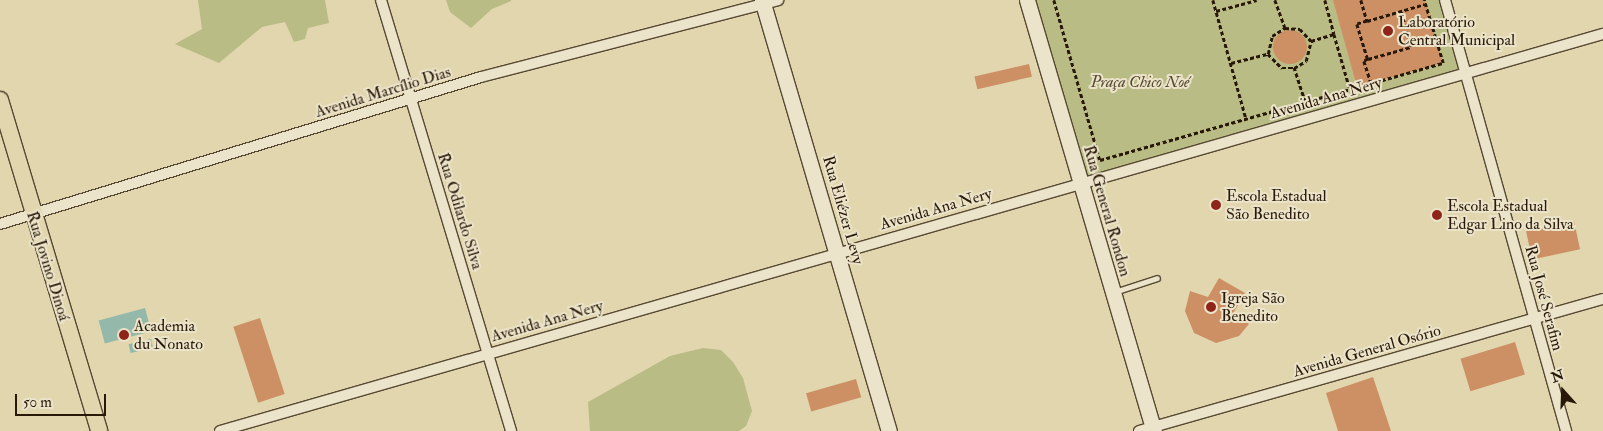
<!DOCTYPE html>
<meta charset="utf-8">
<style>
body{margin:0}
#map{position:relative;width:1603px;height:431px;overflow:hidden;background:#e1d6ae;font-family:"IM FELL Double Pica",serif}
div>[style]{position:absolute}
.green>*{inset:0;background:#babc85}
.water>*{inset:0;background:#94b9aa;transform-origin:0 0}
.building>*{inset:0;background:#cd9065;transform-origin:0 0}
.round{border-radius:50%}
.path>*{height:2.5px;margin-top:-1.25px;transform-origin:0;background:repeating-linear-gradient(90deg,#281808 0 4px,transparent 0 6.5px)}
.roads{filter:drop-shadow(1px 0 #564832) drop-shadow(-1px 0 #564832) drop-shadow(0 1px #564832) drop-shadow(0 -1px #564832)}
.service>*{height:5px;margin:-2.5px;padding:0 2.5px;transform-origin:2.5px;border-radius:2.5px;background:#ece4ca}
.minor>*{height:10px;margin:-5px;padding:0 5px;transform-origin:5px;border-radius:5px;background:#ece4ca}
.secondary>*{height:15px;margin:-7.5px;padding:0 7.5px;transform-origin:7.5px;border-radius:7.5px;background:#ece4ca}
.primary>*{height:16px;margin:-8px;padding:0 8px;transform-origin:8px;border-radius:8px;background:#e1d6ae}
.dots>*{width:14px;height:14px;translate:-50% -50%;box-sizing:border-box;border:2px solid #ece4ca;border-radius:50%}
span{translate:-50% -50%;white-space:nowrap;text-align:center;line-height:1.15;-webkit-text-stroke:4px #ece4ca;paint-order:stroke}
.poi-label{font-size:16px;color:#281808}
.left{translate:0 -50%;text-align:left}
.park-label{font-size:16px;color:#54492e;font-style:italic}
.street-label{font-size:16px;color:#281808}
.north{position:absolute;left:1538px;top:366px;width:50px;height:50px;-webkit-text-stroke:4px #ece4ca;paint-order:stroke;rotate:340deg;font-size:14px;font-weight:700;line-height:20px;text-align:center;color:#281808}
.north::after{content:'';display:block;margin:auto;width:18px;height:22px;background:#281808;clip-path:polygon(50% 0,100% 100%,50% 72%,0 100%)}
.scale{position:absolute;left:15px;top:394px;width:91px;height:22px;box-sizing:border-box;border:2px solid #281808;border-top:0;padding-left:6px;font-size:15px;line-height:18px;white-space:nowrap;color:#281808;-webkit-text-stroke:4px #ece4ca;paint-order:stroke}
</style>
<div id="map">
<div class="green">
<i style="clip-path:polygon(198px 0,325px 0,329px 23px,308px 28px,305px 39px,294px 42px,285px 22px,262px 27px,219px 63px,175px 44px,202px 29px)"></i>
<i style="clip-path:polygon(446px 0,511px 0,511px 1px,492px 9px,471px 28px,450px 12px)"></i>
<i style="clip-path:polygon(1035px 0,1447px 0,1467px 73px,1081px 184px)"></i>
<i style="clip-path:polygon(703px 348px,721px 350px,733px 362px,743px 378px,752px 411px,746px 426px,739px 431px,590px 431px,588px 402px,670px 356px)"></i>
</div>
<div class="water">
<i style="left:145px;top:308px;width:24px;height:48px;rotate:75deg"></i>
<i style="left:151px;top:339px;width:9px;height:23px;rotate:77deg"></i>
</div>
<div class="building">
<i style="clip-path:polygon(1333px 0,1425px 0,1443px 63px,1357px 87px)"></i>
<i class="round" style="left:1273px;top:30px;width:34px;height:34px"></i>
<i style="left:1029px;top:64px;width:13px;height:56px;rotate:77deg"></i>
<i style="left:1574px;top:221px;width:29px;height:49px;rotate:78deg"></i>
<i style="clip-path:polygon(1219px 278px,1245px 293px,1234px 312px,1249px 324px,1239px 336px,1216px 343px,1194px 333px,1185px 311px,1190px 291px,1208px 297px)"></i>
<i style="left:260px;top:318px;width:80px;height:28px;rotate:72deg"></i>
<i style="left:1515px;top:342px;width:34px;height:57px;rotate:73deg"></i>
<i style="clip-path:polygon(1373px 377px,1391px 431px,1338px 431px,1326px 393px)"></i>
<i style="left:856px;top:379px;width:19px;height:52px;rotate:74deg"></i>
</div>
<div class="path">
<i style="left:1054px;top:0;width:166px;rotate:74deg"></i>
<i style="left:1100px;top:160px;width:356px;rotate:-15.8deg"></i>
<i style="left:1443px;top:63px;width:66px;rotate:-106.8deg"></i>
<i style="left:1213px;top:0;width:123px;rotate:74.4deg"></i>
<i style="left:1275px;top:0;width:30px;rotate:70deg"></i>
<i style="left:1325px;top:0;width:35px;rotate:75deg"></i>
<i style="left:1361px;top:0;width:22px;rotate:74deg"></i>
<i style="left:1367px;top:21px;width:60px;rotate:-16.3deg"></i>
<i style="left:1216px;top:11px;width:42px;rotate:-15deg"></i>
<i style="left:1367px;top:21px;width:10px;rotate:163deg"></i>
<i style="left:1357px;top:24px;width:37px;rotate:73deg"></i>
<i style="left:1368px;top:59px;width:4px;rotate:153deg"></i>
<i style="left:1364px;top:61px;width:23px;rotate:72deg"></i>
<i style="left:1268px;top:54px;width:20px;rotate:45deg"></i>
<i style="left:1282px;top:68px;width:12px"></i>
<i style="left:1368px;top:59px;width:45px;rotate:-15.6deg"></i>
<i style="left:1411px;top:47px;width:37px;rotate:-106deg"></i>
<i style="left:1231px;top:63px;width:38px;rotate:-14deg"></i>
<i style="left:1268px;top:54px;width:18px;rotate:-77deg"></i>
<i style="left:1272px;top:36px;width:15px;rotate:-32deg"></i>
<i style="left:1285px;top:28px;width:15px;rotate:4deg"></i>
<i style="left:1300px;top:29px;width:16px;rotate:47deg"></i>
<i style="left:1311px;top:41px;width:24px;rotate:-17deg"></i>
<i style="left:1334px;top:34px;width:57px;rotate:73.8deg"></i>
<i style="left:1305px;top:102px;width:36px;rotate:-108deg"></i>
<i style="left:1294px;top:68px;width:14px;rotate:-30deg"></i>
<i style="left:1306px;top:61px;width:21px;rotate:-76deg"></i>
</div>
<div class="roads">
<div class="service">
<i style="left:1114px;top:292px;width:45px;rotate:-18deg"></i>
</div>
<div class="minor">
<i style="left:381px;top:0;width:450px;rotate:73.2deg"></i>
<i style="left:1445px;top:0;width:448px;rotate:74.3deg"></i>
<i style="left:0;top:224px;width:503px;rotate:-16.99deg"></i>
<i style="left:481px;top:77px;width:307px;rotate:-14.5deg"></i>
<i style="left:220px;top:431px;width:1439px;rotate:-16.02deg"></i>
<i style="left:1139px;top:431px;width:482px;rotate:-15.9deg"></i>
</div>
<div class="secondary">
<i style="left:762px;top:0;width:449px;rotate:73.6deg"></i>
<i style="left:1027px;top:0;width:449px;rotate:73.6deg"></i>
</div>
<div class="primary">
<i style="left:0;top:100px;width:345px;rotate:73.3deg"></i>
</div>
</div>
<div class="dots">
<i style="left:1388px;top:31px;background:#8f2418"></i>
<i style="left:1216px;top:205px;background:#8f2418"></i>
<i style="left:1437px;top:215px;background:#8f2418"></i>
<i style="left:1211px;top:307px;background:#8f2418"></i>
<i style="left:124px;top:335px;background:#8f2418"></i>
</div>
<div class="poi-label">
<span class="left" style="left:1398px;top:31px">Laboratório<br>Central Municipal</span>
<span class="left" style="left:1226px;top:205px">Escola Estadual<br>São Benedito</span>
<span class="left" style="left:1447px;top:215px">Escola Estadual<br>Edgar Lino da Silva</span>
<span class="left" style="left:1221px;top:307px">Igreja São<br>Benedito</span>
<span class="left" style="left:134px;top:335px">Academia<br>du Nonato</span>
</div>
<div class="park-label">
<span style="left:1140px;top:82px">Praça Chico Noé</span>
</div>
<div class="street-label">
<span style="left:383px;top:92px;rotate:-17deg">Avenida Marcílio Dias</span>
<span style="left:1326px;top:98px;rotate:-16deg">Avenida Ana Nery</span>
<span style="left:936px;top:209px;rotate:-16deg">Avenida Ana Nery</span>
<span style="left:843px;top:210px;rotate:74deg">Rua Eliézer Levy</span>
<span style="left:460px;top:211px;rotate:73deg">Rua Odilardo Silva</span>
<span style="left:1107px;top:211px;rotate:74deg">Rua General Rondon</span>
<span style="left:48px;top:266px;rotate:73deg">Rua Jovino Dinoá</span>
<span style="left:1544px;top:298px;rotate:75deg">Rua José Serafim</span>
<span style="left:547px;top:321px;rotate:-16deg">Avenida Ana Nery</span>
<span style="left:1367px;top:351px;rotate:-16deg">Avenida General Osório</span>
</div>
<div class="north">N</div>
<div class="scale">50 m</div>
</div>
